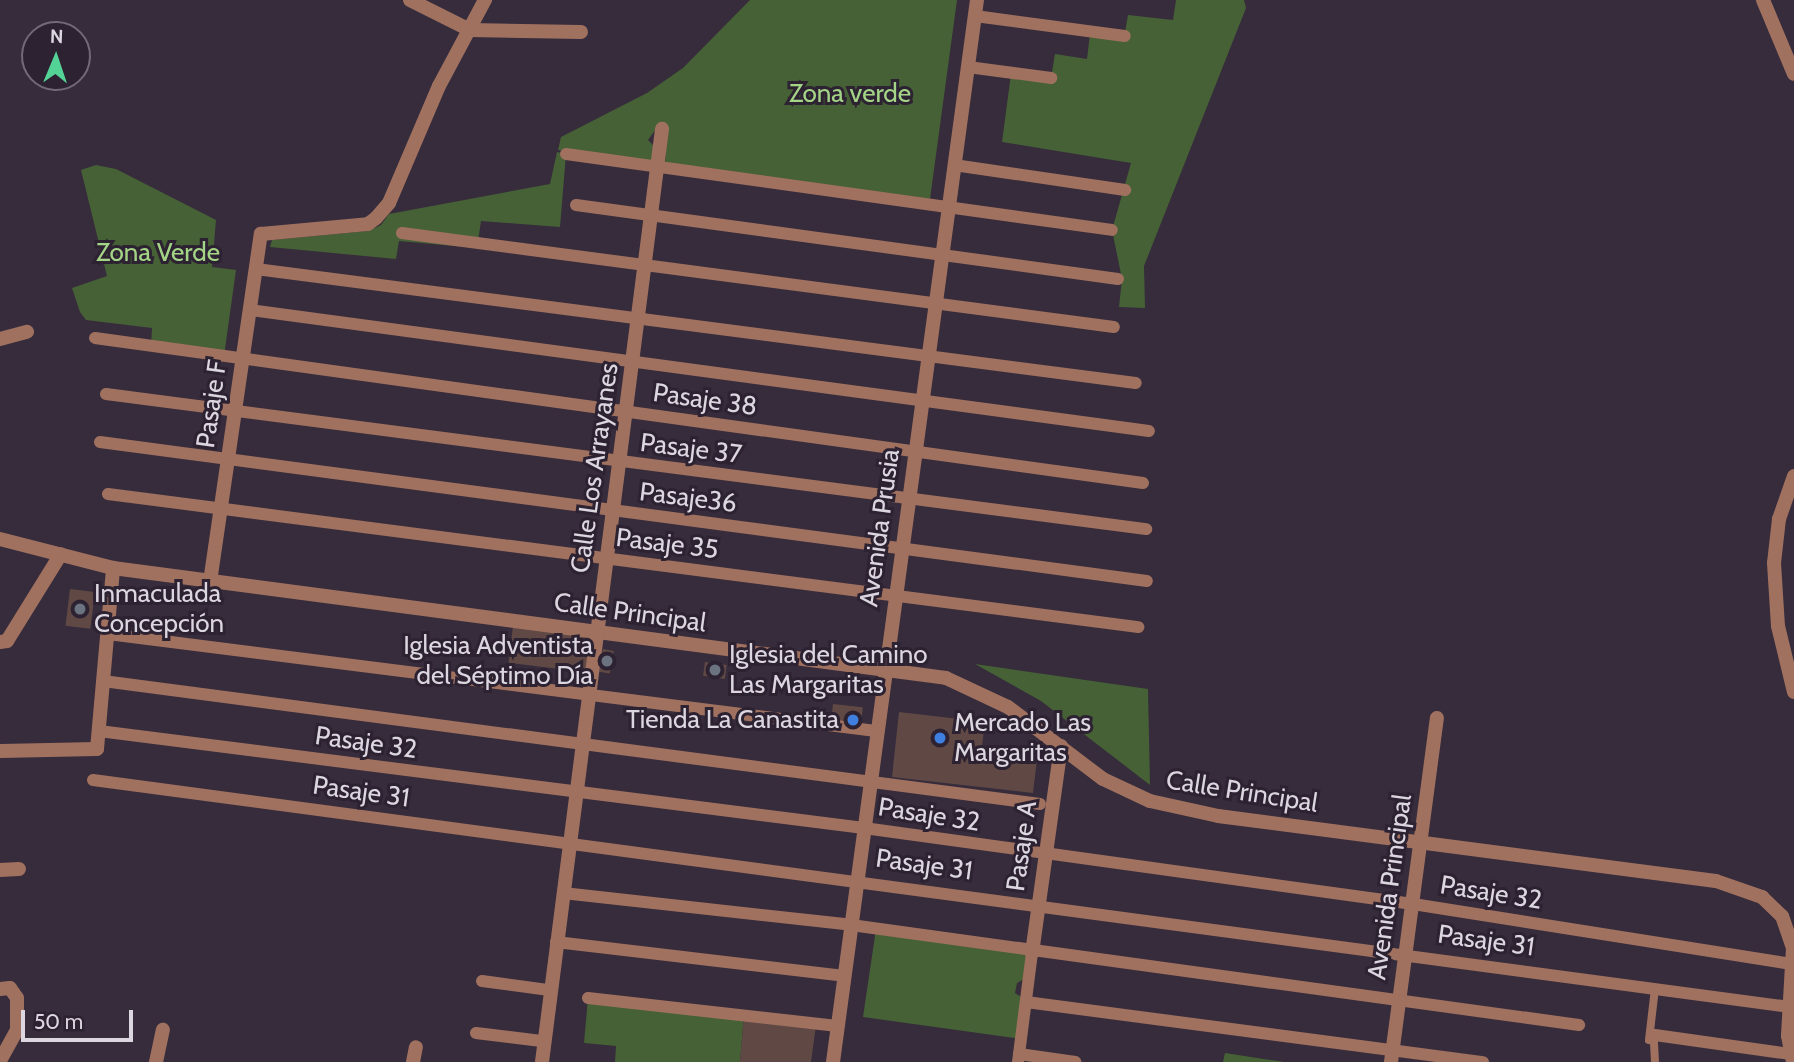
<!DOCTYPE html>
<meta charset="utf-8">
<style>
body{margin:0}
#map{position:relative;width:1794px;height:1062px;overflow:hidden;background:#362c3c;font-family:Cabin,sans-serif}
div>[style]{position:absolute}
.green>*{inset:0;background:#466135}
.building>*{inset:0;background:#604945;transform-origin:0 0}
.service>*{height:8px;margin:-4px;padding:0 4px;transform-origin:4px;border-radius:4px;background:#a1715f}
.pedestrian>*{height:12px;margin:-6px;padding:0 6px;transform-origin:6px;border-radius:6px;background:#a1715f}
.minor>*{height:14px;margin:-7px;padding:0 7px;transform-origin:7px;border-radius:7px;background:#a1715f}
.tertiary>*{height:14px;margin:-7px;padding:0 7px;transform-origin:7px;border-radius:7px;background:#a1715f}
.dots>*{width:19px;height:19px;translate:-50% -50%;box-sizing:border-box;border:4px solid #2c2232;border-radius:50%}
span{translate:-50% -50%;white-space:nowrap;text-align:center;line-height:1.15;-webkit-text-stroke:6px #2c2232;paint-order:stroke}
.park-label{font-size:26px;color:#a4d586}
.street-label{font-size:26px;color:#dcd6e0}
.poi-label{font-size:26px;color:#dcd6e0}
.left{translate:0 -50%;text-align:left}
.right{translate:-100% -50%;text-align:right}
.north{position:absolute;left:21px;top:21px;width:70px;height:70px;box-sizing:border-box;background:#2c2232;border:2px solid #726a78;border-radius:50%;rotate:2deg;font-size:19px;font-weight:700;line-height:28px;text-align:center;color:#dcd6e0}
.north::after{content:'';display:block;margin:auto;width:24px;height:32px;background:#54d396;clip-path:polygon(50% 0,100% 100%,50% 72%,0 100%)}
.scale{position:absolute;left:21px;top:1010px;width:112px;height:32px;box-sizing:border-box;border:4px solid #dcd6e0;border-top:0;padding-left:9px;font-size:21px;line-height:24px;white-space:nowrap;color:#dcd6e0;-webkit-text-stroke:5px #2c2232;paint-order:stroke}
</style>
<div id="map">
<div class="green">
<i style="clip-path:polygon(750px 0,957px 0,930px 199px,665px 164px,667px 130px,656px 129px,648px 140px,654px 146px,652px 163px,558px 150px,561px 137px,647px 93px,683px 68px)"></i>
<i style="clip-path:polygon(1176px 0,1244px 0,1246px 8px,1144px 266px,1145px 308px,1119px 307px,1122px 279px,1112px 230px,1131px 163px,1002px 142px,1011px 74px,1051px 78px,1055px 54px,1087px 59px,1090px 34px,1124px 38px,1128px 15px,1173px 20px)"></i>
<i style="clip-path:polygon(557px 152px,566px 154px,560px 227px,481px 221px,477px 248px,399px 241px,396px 259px,270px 247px,272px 240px,368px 231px,381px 225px,389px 214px,550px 184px)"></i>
<i style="clip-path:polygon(96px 165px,116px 169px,216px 220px,212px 267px,236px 270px,224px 356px,151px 346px,152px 328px,86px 320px,80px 312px,72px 288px,107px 276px,81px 170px)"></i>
<i style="clip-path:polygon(975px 664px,1148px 689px,1150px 785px,1041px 701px)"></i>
<i style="clip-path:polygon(876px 929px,1032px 953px,1026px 978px,1017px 983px,1015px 993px,1023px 998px,1021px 1039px,863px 1017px)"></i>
<i style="clip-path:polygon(588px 998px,744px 1016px,740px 1062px,615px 1062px,616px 1046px,584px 1043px)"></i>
<i style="clip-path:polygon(1225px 1053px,1284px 1062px,1223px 1062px)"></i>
</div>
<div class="building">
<i style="left:70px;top:589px;width:25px;height:37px;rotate:7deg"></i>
<i style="left:513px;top:626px;width:78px;height:37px;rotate:7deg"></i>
<i style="left:603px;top:649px;width:11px;height:23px;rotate:10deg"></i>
<i style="left:705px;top:662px;width:22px;height:14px;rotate:8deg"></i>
<i style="left:833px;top:704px;width:30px;height:21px;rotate:6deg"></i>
<i style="clip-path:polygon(899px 712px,985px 722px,981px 754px,1037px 760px,1033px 793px,892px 777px)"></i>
<i style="clip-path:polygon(744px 1016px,816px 1025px,811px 1062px,740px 1062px)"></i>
</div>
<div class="service">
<i style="left:1655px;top:1062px;width:21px;rotate:-93deg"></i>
<i style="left:1654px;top:1041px;width:5px;rotate:-169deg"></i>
<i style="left:1649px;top:1040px;width:52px;rotate:-83.4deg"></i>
</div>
<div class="pedestrian">
<i style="left:975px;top:16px;width:151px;rotate:7.6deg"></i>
<i style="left:968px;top:67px;width:84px;rotate:7.5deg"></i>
<i style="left:566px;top:154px;width:551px;rotate:7.92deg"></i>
<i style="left:954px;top:165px;width:173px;rotate:8.3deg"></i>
<i style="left:576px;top:205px;width:547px;rotate:7.77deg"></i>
<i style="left:402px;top:233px;width:718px;rotate:7.52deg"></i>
<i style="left:256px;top:269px;width:887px;rotate:7.38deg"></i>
<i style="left:250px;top:310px;width:907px;rotate:7.67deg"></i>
<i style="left:95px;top:338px;width:1058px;rotate:7.88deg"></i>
<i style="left:106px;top:394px;width:1049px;rotate:7.4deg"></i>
<i style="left:100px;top:442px;width:1056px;rotate:7.56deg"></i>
<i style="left:108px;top:494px;width:1039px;rotate:7.36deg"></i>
<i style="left:108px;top:634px;width:774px;rotate:7.2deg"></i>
<i style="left:103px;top:681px;width:945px;rotate:7.48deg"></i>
<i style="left:99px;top:731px;width:771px;rotate:7.23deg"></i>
<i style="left:864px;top:828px;width:554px;rotate:7.88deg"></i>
<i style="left:1413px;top:904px;width:385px;rotate:9deg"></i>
<i style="left:93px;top:780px;width:1711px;rotate:7.62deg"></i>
<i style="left:563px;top:893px;width:290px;rotate:6.3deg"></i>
<i style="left:851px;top:925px;width:735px;rotate:7.82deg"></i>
<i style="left:556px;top:942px;width:290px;rotate:6.7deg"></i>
<i style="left:482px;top:981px;width:68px;rotate:7.7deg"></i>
<i style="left:588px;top:998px;width:251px;rotate:6.4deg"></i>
<i style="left:1026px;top:1002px;width:461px;rotate:7.5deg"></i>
<i style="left:476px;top:1033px;width:66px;rotate:6.9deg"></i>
<i style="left:1655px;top:1035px;width:137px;rotate:8deg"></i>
<i style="left:1019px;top:1054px;width:57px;rotate:8.1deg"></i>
<i style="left:1018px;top:1062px;width:110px;rotate:-82.7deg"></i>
</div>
<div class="minor">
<i style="left:410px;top:0;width:67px;rotate:26.6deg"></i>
<i style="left:470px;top:30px;width:111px;rotate:1deg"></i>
<i style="left:0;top:339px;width:28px;rotate:-15deg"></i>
<i style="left:0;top:539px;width:117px;rotate:14.4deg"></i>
<i style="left:113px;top:568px;width:840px;rotate:7.52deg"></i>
<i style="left:946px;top:678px;width:68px;rotate:25.1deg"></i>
<i style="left:1008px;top:707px;width:119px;rotate:37.2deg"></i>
<i style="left:1103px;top:779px;width:52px;rotate:25.1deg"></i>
<i style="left:1150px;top:801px;width:70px;rotate:12.4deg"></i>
<i style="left:1218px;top:816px;width:502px;rotate:7.44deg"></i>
<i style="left:1716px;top:881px;width:49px;rotate:19.2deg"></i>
<i style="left:1762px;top:897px;width:28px;rotate:44deg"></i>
<i style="left:1782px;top:916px;width:34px;rotate:71deg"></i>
<i style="left:1793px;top:948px;width:88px;rotate:93.3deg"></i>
<i style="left:1788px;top:1036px;width:26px;rotate:79deg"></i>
<i style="left:210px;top:582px;width:352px;rotate:-81.7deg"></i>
<i style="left:261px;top:234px;width:107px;rotate:-5.3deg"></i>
<i style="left:368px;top:224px;width:10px;rotate:-37deg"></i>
<i style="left:376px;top:218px;width:20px;rotate:-49deg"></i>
<i style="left:389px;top:203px;width:127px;rotate:-66.9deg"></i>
<i style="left:439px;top:86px;width:98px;rotate:-61.9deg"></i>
<i style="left:0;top:642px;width:7px;rotate:-8deg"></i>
<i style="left:7px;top:641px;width:102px;rotate:-58.2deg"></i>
<i style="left:0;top:751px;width:97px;rotate:-1.2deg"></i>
<i style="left:97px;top:749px;width:182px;rotate:-84.9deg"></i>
<i style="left:0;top:870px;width:19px;rotate:-3deg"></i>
<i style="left:1032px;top:953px;width:209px;rotate:-82deg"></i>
<i style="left:0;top:989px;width:10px;rotate:-6deg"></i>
<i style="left:10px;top:988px;width:12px;rotate:55deg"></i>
<i style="left:17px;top:998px;width:32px;rotate:90deg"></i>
<i style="left:17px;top:1030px;width:35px;rotate:119deg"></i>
<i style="left:156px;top:1062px;width:33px;rotate:-78deg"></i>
<i style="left:413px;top:1062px;width:15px;rotate:-79deg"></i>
<i style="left:542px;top:1062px;width:941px;rotate:-82.67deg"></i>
<i style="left:833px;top:1062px;width:1072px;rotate:-82.28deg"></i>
<i style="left:1391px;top:1062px;width:347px;rotate:-82.4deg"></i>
</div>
<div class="tertiary">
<i style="left:1763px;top:0;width:80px;rotate:67.3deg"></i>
<i style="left:1794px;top:476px;width:46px;rotate:109.2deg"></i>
<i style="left:1779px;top:519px;width:44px;rotate:96.5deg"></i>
<i style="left:1774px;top:563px;width:63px;rotate:86.4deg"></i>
<i style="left:1778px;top:626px;width:68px;rotate:76.4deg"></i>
</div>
<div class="dots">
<i style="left:80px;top:609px;background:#6b7280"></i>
<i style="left:607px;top:661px;background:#6b7280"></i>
<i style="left:715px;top:670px;background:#6b7280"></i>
<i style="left:853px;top:720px;background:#3f7fe0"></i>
<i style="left:940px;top:738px;background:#3f7fe0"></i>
</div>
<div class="park-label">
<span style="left:850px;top:94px">Zona verde</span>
<span style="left:158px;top:253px">Zona Verde</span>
</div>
<div class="street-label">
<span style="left:705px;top:400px;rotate:8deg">Pasaje 38</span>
<span style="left:212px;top:404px;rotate:-82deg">Pasaje F</span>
<span style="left:691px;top:449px;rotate:7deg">Pasaje 37</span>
<span style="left:595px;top:468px;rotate:-82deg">Calle Los Arrayanes</span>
<span style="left:688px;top:498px;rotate:7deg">Pasaje36</span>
<span style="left:880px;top:528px;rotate:-82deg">Avenida Prusia</span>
<span style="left:667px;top:544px;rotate:7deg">Pasaje 35</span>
<span style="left:630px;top:613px;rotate:8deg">Calle Principal</span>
<span style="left:366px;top:743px;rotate:8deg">Pasaje 32</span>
<span style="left:361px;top:792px;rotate:8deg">Pasaje 31</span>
<span style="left:1242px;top:792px;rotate:9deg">Calle Principal</span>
<span style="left:929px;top:815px;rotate:9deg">Pasaje 32</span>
<span style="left:1022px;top:846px;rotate:-82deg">Pasaje A</span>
<span style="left:924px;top:865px;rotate:8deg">Pasaje 31</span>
<span style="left:1390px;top:887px;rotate:-82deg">Avenida Principal</span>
<span style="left:1491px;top:893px;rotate:9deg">Pasaje 32</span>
<span style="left:1486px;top:941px;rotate:8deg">Pasaje 31</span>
</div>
<div class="poi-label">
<span class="left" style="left:94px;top:609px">Inmaculada<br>Concepción</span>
<span class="right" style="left:593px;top:661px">Iglesia Adventista<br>del Séptimo Día</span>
<span class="left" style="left:729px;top:670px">Iglesia del Camino<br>Las Margaritas</span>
<span class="right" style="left:839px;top:720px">Tienda La Canastita</span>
<span class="left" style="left:954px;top:738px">Mercado Las<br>Margaritas</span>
</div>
<div class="north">N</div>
<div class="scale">50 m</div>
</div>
